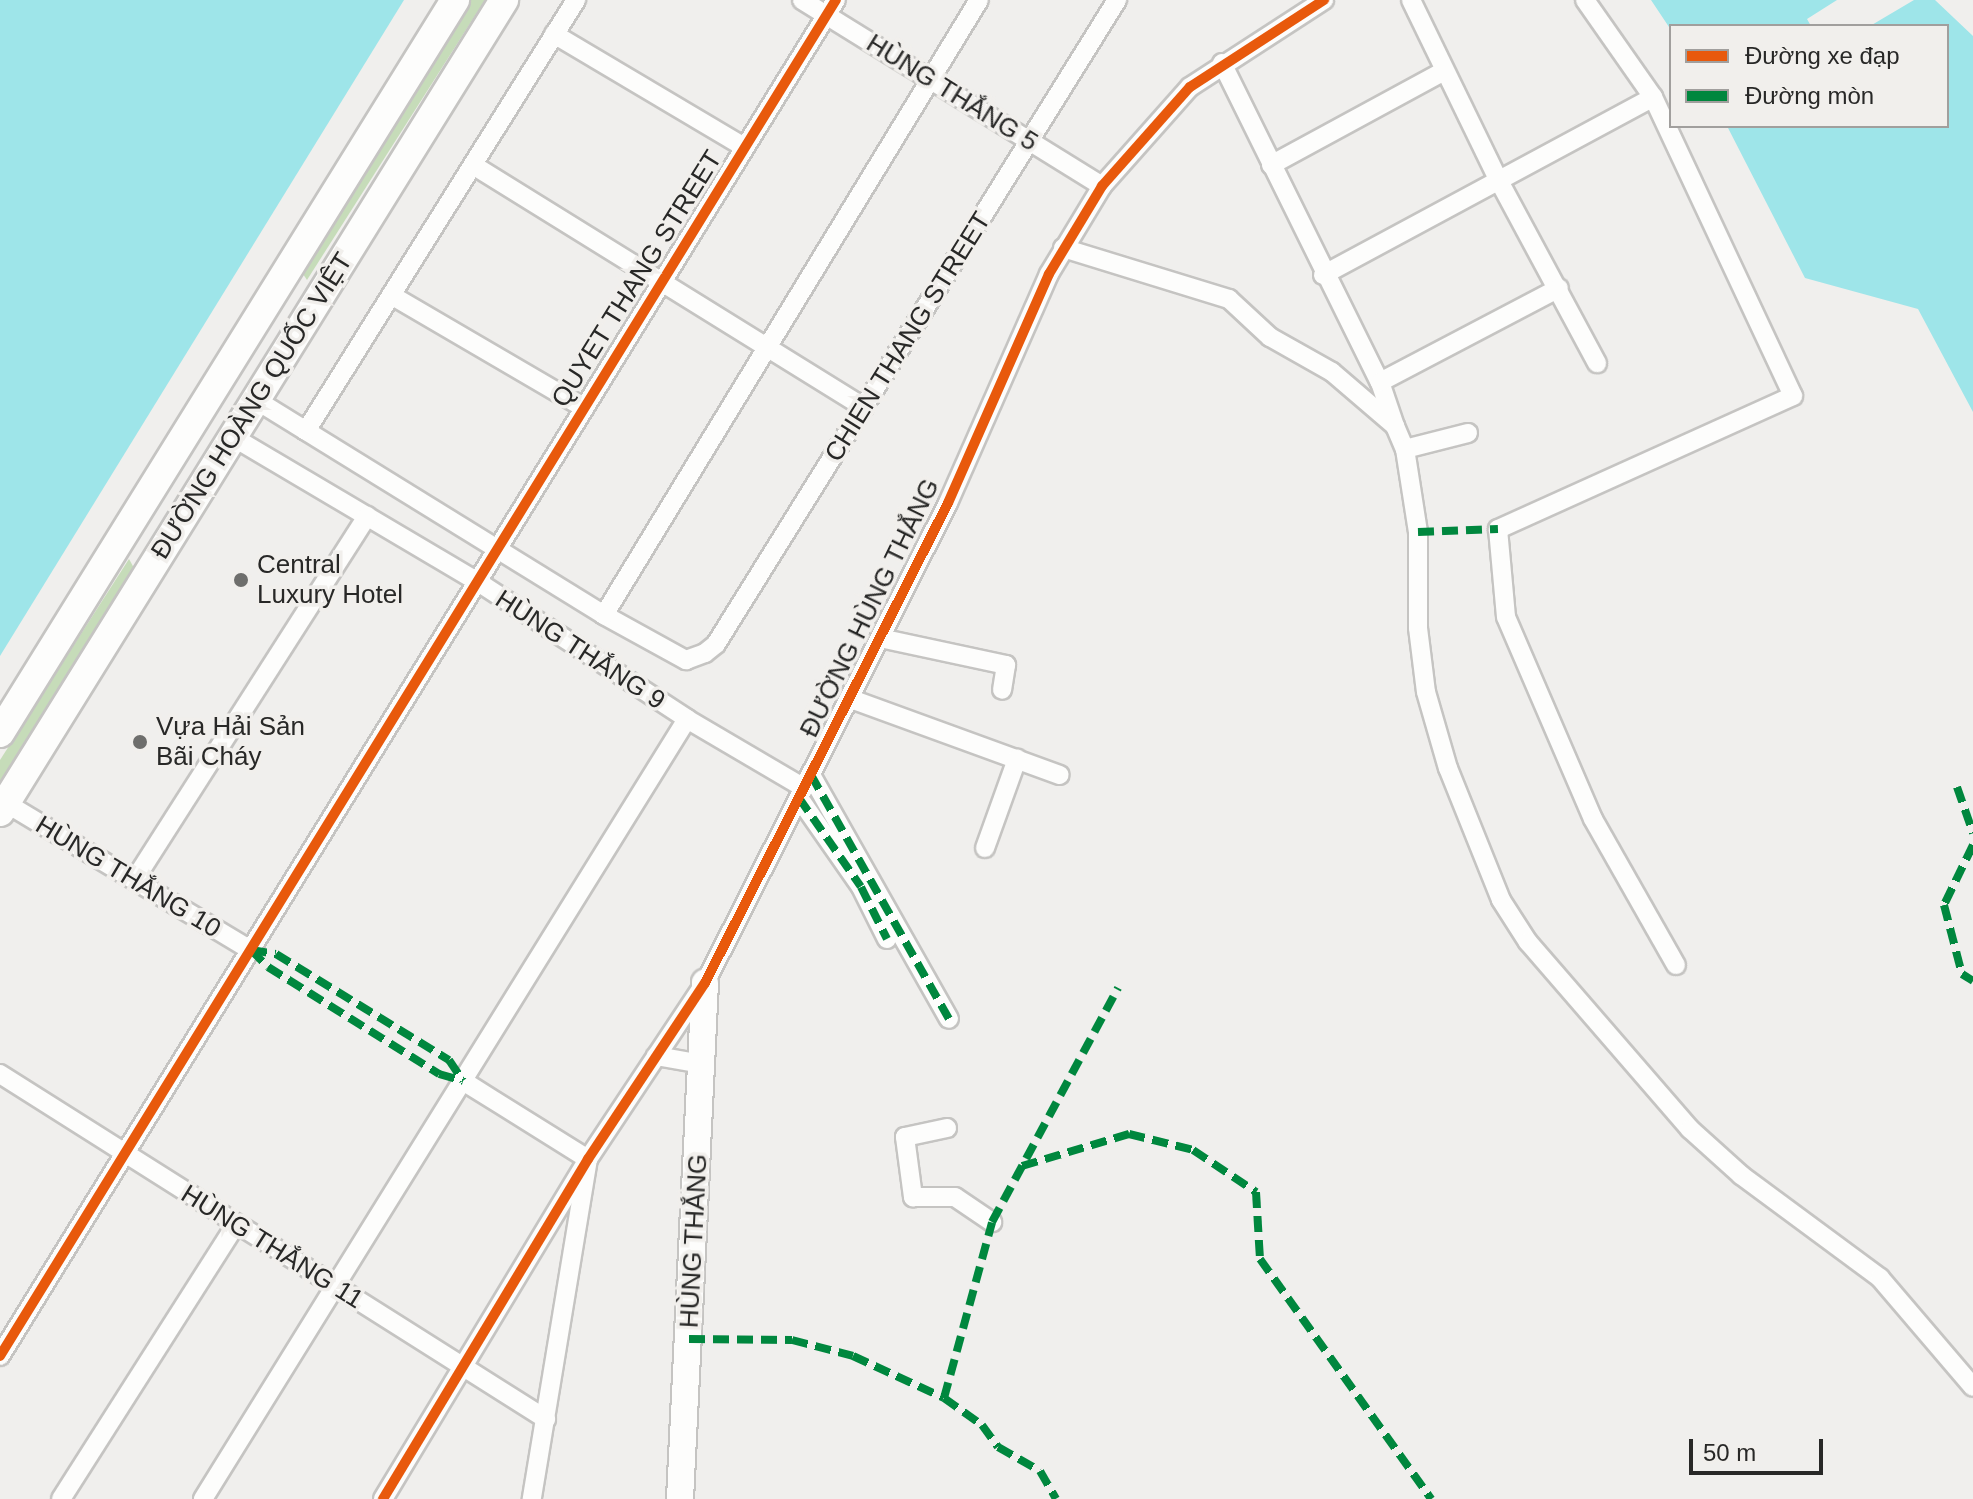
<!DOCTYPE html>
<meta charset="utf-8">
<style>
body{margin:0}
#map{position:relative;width:1973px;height:1499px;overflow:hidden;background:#f0efed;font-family:Arial,sans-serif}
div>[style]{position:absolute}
.green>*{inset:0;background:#c6dcb9}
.water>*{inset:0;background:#9ee5e9}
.roads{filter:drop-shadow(2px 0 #c5c4c2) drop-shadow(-2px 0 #c5c4c2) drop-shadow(0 2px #c5c4c2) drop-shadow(0 -2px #c5c4c2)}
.street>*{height:18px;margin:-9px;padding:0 9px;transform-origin:9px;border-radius:9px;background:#fdfdfc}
.secondary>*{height:26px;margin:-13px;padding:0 13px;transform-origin:13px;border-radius:13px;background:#fdfdfc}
.primary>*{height:28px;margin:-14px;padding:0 14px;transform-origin:14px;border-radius:14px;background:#fdfdfc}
.quiet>*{height:8px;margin-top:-4px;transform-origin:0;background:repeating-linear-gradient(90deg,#00873e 0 16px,transparent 0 24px)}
.cycleway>*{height:10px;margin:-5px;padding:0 5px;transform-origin:5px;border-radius:5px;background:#e8590c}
.dots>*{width:22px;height:22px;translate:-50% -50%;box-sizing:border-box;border:4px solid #f1efec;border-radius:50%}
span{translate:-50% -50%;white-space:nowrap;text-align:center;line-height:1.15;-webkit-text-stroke:7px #f1efec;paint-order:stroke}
.street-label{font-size:26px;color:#282827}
.poi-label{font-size:26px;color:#282827}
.left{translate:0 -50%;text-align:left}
.legend{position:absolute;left:1669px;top:24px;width:280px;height:104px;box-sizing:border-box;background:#f1efec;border:2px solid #a19f9d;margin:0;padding:10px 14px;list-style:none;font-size:24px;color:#282827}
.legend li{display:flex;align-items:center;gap:16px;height:40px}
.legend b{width:40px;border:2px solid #a19f9d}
.scale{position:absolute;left:1689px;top:1439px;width:134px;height:36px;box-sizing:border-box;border:4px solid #282827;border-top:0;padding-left:10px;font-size:24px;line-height:28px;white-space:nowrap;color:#282827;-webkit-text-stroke:6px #f1efec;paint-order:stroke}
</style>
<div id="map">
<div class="green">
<i style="clip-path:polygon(470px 0,485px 0,307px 280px,301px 271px)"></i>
<i style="clip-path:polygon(129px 559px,134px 568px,0 784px,0 760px)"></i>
</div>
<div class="water">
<i style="clip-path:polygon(0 0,404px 0,0 656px)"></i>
<i style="clip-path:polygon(1651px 0,1837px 0,1807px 19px,1811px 26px,1671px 30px)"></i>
<i style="clip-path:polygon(1914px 0,1935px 0,1973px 36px,1973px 412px,1918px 309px,1805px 278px,1727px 126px,1947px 126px,1947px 26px,1870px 26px)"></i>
</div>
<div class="roads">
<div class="street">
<i style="left:802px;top:0;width:353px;rotate:31.8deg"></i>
<i style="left:1411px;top:0;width:201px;rotate:64.1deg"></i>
<i style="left:1499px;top:181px;width:207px;rotate:61.7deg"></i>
<i style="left:1585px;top:0;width:118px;rotate:55deg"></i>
<i style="left:1653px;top:97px;width:330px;rotate:64.9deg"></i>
<i style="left:1793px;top:396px;width:324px;rotate:155.7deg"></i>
<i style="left:1498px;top:529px;width:88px;rotate:84.8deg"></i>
<i style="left:1506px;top:617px;width:220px;rotate:66.7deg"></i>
<i style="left:1593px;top:819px;width:168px;rotate:60.4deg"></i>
<i style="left:554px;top:34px;width:221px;rotate:30.7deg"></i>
<i style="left:1222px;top:63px;width:356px;rotate:63.7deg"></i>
<i style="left:1380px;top:382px;width:46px;rotate:71.2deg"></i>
<i style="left:473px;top:165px;width:460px;rotate:31.8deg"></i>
<i style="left:1271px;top:165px;width:197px;rotate:-28.5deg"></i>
<i style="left:1063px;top:248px;width:174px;rotate:17.1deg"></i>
<i style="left:1229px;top:299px;width:56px;rotate:42.8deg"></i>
<i style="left:1270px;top:337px;width:71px;rotate:29.4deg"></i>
<i style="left:1332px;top:372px;width:83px;rotate:40.6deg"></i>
<i style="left:1395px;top:426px;width:25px;rotate:67deg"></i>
<i style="left:1405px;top:449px;width:84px;rotate:81.1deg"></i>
<i style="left:1418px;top:532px;width:96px;rotate:90deg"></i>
<i style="left:1418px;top:628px;width:64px;rotate:82.9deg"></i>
<i style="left:1426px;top:692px;width:79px;rotate:73.9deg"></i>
<i style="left:1448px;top:768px;width:142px;rotate:68.1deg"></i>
<i style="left:1501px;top:900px;width:50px;rotate:57.3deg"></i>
<i style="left:1528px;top:942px;width:247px;rotate:49.1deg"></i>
<i style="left:1690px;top:1129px;width:69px;rotate:42deg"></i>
<i style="left:1741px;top:1175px;width:173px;rotate:36.5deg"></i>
<i style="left:1880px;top:1278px;width:143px;rotate:49.5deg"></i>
<i style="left:1323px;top:275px;width:375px;rotate:-28.3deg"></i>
<i style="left:391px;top:295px;width:224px;rotate:30.3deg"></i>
<i style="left:1380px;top:382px;width:202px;rotate:-27.7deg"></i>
<i style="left:256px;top:400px;width:409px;rotate:31.7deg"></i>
<i style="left:604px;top:615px;width:94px;rotate:28.8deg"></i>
<i style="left:686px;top:660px;width:20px;rotate:-20deg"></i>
<i style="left:705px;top:653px;width:14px;rotate:-39deg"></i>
<i style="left:716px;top:644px;width:759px;rotate:-58.09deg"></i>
<i style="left:306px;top:431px;width:509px;rotate:-57.93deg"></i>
<i style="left:233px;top:437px;width:285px;rotate:30.6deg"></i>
<i style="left:478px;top:582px;width:250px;rotate:33.2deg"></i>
<i style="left:687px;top:719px;width:136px;rotate:30.5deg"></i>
<i style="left:1405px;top:449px;width:65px;rotate:-14.3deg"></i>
<i style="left:604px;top:615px;width:720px;rotate:-58.63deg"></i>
<i style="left:880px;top:638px;width:129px;rotate:12.1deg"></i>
<i style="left:1006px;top:665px;width:25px;rotate:99deg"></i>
<i style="left:851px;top:699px;width:222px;rotate:20deg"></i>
<i style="left:811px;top:775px;width:280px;rotate:60.5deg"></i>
<i style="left:799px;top:798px;width:108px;rotate:55.1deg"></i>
<i style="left:861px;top:887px;width:58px;rotate:63.4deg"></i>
<i style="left:6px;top:803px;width:286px;rotate:31deg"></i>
<i style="left:985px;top:848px;width:95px;rotate:-70.2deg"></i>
<i style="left:135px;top:879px;width:431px;rotate:-57.4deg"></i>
<i style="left:656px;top:1056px;width:47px;rotate:9.9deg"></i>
<i style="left:0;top:1074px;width:646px;rotate:32.29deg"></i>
<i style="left:463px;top:1081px;width:147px;rotate:32deg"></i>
<i style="left:588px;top:1159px;width:345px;rotate:99.4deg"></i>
<i style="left:947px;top:1128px;width:43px;rotate:167.9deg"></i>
<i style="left:905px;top:1137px;width:61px;rotate:82.4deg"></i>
<i style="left:913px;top:1197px;width:42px"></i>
<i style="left:955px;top:1197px;width:45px;rotate:34deg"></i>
<i style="left:0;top:1356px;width:1593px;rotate:-58.35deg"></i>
<i style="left:61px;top:1499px;width:326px;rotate:-57.5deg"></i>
<i style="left:203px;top:1499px;width:918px;rotate:-58.18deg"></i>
<i style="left:383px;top:1499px;width:397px;rotate:-58.9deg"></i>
<i style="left:588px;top:1159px;width:211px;rotate:-56.4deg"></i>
<i style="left:705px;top:983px;width:538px;rotate:-63.15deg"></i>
<i style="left:948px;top:503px;width:250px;rotate:-66.2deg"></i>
<i style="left:1049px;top:274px;width:103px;rotate:-58.9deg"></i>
<i style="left:1102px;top:186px;width:132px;rotate:-48.4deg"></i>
<i style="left:1190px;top:87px;width:160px;rotate:-33deg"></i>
</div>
<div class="secondary">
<i style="left:680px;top:1499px;width:517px;rotate:-87.23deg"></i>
</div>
<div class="primary">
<i style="left:0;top:733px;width:863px;rotate:-58.17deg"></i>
<i style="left:0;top:812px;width:956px;rotate:-58.17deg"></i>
</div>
</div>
<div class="quiet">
<i style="left:1418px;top:532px;width:80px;rotate:-2.1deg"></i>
<i style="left:811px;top:775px;width:280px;rotate:60.5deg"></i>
<i style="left:1957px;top:787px;width:49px;rotate:70.8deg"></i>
<i style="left:799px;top:798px;width:108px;rotate:55.1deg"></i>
<i style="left:861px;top:887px;width:58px;rotate:63.4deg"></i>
<i style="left:1973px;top:845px;width:67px;rotate:115.8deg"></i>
<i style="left:1944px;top:905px;width:71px;rotate:75.4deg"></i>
<i style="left:1962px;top:974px;width:13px;rotate:32deg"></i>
<i style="left:251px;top:950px;width:25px;rotate:9deg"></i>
<i style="left:276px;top:954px;width:203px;rotate:31.5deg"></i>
<i style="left:449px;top:1060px;width:25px;rotate:56deg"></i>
<i style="left:251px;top:950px;width:24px;rotate:45deg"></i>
<i style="left:268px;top:967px;width:202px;rotate:32deg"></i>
<i style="left:439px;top:1074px;width:25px;rotate:16deg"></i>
<i style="left:1022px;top:1166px;width:112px;rotate:-16.7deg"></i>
<i style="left:1129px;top:1134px;width:66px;rotate:14deg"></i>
<i style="left:1193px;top:1150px;width:76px;rotate:33.7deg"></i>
<i style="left:1256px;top:1192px;width:67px;rotate:86.6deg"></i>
<i style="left:1260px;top:1259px;width:295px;rotate:54.5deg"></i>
<i style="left:689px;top:1339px;width:103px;rotate:0.6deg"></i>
<i style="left:792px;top:1340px;width:63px;rotate:14.7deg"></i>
<i style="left:853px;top:1356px;width:100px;rotate:24.8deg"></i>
<i style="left:944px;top:1398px;width:47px;rotate:35.4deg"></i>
<i style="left:982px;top:1425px;width:27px;rotate:54deg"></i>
<i style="left:998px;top:1447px;width:48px;rotate:29.7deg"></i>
<i style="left:1040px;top:1471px;width:32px;rotate:60deg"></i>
<i style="left:944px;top:1398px;width:182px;rotate:-74.7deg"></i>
<i style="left:992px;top:1222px;width:266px;rotate:-61.7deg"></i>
</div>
<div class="cycleway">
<i style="left:0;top:1356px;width:1593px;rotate:-58.35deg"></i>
<i style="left:383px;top:1499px;width:397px;rotate:-58.9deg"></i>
<i style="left:588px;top:1159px;width:211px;rotate:-56.4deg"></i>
<i style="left:705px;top:983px;width:538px;rotate:-63.15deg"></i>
<i style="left:948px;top:503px;width:250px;rotate:-66.2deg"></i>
<i style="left:1049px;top:274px;width:103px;rotate:-58.9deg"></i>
<i style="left:1102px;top:186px;width:132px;rotate:-48.4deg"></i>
<i style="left:1190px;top:87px;width:160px;rotate:-33deg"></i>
</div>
<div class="dots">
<i style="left:241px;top:580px;background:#6e6e6c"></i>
<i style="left:140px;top:742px;background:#6e6e6c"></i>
</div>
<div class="street-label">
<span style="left:952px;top:93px;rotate:32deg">HÙNG THẮNG 5</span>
<span style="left:637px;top:279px;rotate:-58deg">QUYET THANG STREET</span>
<span style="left:908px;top:337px;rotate:-58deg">CHIEN THANG STREET</span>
<span style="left:252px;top:406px;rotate:-58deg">ĐƯỜNG HOÀNG QUỐC VIỆT</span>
<span style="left:870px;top:608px;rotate:-64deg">ĐƯỜNG HÙNG THẮNG</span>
<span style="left:580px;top:650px;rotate:33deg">HÙNG THẮNG 9</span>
<span style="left:128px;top:877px;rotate:31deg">HÙNG THẮNG 10</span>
<span style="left:694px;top:1241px;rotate:-87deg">HÙNG THẮNG</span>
<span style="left:272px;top:1247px;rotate:32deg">HÙNG THẮNG 11</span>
</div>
<div class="poi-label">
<span class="left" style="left:257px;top:580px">Central<br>Luxury Hotel</span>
<span class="left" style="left:156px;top:742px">Vựa Hải Sản<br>Bãi Cháy</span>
</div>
<ul class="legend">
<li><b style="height:10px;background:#e8590c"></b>Đường xe đạp</li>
<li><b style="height:10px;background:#00873e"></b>Đường mòn</li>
</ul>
<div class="scale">50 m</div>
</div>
